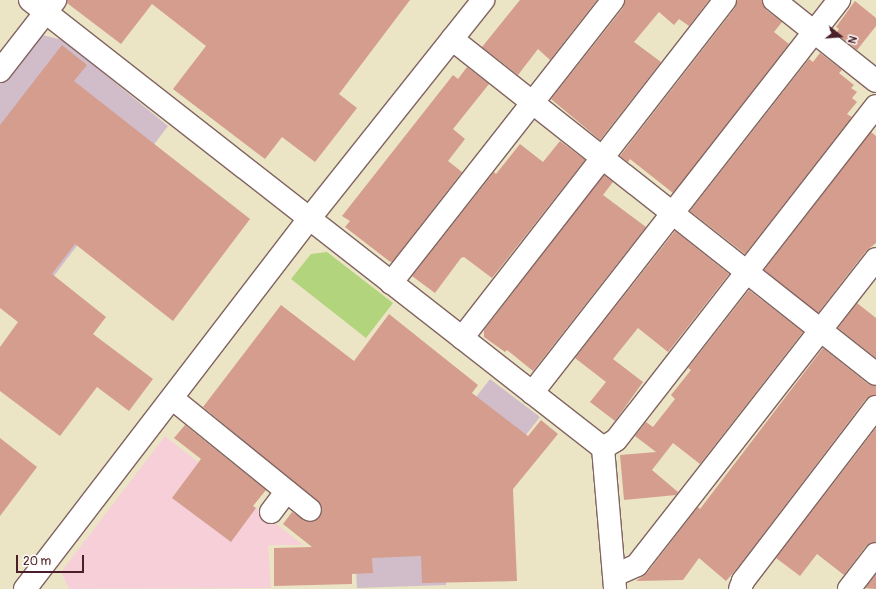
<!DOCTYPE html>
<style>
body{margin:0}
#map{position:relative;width:876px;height:589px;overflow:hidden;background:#ebe5c6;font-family:Pangolin,sans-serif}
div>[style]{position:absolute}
.built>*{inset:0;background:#f6cfd8}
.industrial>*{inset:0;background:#d1bdca}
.green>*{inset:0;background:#b1d47c}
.building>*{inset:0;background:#d49d8e}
.roads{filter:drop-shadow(1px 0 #826461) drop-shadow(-1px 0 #826461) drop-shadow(0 1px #826461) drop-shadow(0 -1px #826461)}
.minor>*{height:22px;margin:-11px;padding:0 11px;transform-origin:11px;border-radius:11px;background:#fff}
span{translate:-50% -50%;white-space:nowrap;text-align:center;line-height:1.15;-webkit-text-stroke:3.5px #fdfcf7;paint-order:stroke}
.north{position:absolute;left:820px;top:16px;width:40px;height:40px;-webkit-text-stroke:3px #fdfcf7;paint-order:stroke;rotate:107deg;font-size:11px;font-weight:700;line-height:16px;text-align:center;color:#4a1f2b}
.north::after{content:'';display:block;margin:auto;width:14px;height:18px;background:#4a1f2b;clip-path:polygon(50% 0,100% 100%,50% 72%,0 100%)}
.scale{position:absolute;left:16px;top:555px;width:68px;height:18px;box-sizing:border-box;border:2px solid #4a1f2b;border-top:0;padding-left:5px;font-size:12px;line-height:14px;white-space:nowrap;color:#4a1f2b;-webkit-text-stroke:3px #fdfcf7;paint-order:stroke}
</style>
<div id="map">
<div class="built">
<i style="clip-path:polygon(165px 436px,303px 545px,268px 545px,271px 588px,69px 589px,61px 572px)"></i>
</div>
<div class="industrial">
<i style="clip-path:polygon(38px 34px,63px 40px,168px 126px,44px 289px,0 254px,0 83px)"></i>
<i style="clip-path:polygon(490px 379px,540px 417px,475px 500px,446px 502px,446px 585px,357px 588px,352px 505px,396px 501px)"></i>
</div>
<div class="green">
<i style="clip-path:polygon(327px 252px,393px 303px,366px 338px,291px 279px,311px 254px)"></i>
</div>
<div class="building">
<i style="clip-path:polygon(67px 0,410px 0,339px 94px,357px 108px,315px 162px,282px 137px,265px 159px,173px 89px,206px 46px,152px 4px,121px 44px,67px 3px)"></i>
<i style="clip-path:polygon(520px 0,597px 0,550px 60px,538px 49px,518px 75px,482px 47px)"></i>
<i style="clip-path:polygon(625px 0,709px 0,689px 26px,679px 19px,674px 25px,659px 12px,634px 42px,661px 62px,600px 140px,551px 99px,623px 8px)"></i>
<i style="clip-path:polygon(737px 0,762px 0,766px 10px,782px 22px,774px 32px,789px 44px,673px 193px,630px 159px,628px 162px,620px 156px,735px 8px)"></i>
<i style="clip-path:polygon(855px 1px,876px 18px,876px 26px,857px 50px,836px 33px,839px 29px,836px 27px)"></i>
<i style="clip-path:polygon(62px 45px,87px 65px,74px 81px,250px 219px,173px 321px,75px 244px,52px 274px,106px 317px,93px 334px,153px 379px,129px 411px,97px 387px,60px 436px,0 391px,0 347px,18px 322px,0 308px,0 125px)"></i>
<i style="clip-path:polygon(820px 53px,842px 70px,839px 73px,854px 85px,851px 88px,857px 92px,852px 98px,857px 102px,847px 114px,852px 117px,745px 254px,690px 211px,809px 59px,813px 62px)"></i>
<i style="clip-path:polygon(467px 67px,489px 84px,453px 129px,465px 139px,448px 161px,462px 172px,392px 262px,389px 261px,345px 227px,350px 221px,342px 216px,453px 75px,458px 79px)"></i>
<i style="clip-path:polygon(871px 132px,876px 136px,876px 243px,866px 251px,818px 313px,764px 270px)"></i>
<i style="clip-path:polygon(560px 141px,585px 160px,492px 278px,464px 257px,461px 258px,435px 293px,412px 276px,494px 172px,496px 174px,520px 144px,543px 162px)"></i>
<i style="clip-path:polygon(604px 175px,613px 182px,603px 195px,646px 227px,533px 371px,507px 350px,505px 352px,484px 337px,484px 330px)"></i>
<i style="clip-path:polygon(675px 231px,729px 274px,668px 352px,638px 328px,613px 359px,643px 382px,615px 421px,590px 402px,606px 382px,575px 358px)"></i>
<i style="clip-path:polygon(749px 290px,803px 332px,700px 464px,673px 443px,652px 470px,678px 492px,676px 495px,624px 500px,620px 455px,656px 452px,635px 436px,646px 422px,653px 427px,675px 399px,671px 395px,691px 370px,688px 368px)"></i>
<i style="clip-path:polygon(857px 303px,876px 318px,876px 358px,838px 328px)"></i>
<i style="clip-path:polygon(281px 305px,354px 361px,389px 314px,478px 385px,472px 393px,528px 436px,541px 420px,558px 434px,513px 489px,517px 581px,422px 583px,421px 556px,372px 558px,373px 573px,352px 574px,352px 584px,274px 586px,274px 548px,312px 547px,283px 524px,292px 512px,308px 522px,315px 521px,322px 512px,321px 505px,203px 407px)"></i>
<i style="clip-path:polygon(823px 348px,868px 384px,876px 386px,876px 395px,866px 399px,739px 566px,726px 581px,699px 558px,683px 580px,636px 581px,647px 573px,698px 507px,700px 509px)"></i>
<i style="clip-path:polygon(185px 425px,266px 490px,253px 506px,256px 508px,231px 542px,172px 498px,201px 459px,174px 438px)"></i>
<i style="clip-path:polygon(876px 428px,876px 542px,866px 546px,844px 575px,817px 554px,800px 576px,776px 558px)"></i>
<i style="clip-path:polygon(0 438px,37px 467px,0 516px)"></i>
<i style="clip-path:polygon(876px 574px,876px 589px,865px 588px)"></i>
</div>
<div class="roads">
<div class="minor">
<i style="left:30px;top:0;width:727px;rotate:38.02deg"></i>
<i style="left:603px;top:448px;width:142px;rotate:85.1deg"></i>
<i style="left:774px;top:0;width:130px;rotate:38.5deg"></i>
<i style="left:452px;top:39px;width:540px;rotate:38.31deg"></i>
<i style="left:0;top:71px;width:90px;rotate:-52.2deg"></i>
<i style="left:391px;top:283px;width:360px;rotate:-51.9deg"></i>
<i style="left:462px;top:338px;width:428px;rotate:-52.1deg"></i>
<i style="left:532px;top:393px;width:499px;rotate:-52deg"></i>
<i style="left:173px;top:399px;width:176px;rotate:39deg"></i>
<i style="left:603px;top:448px;width:15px;rotate:-32deg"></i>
<i style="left:616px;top:440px;width:423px;rotate:-52.1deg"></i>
<i style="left:271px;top:512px;width:26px;rotate:-53deg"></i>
<i style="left:615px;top:575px;width:24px;rotate:-24deg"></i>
<i style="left:637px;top:565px;width:388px;rotate:-52deg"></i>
<i style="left:25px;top:589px;width:466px;rotate:-52.5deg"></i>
<i style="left:309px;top:219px;width:280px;rotate:-51.5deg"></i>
<i style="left:740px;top:589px;width:9px;rotate:-69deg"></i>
<i style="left:743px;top:581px;width:219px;rotate:-52.6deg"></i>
<i style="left:849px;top:589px;width:44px;rotate:-52.4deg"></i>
</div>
</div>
<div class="north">N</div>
<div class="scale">20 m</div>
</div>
